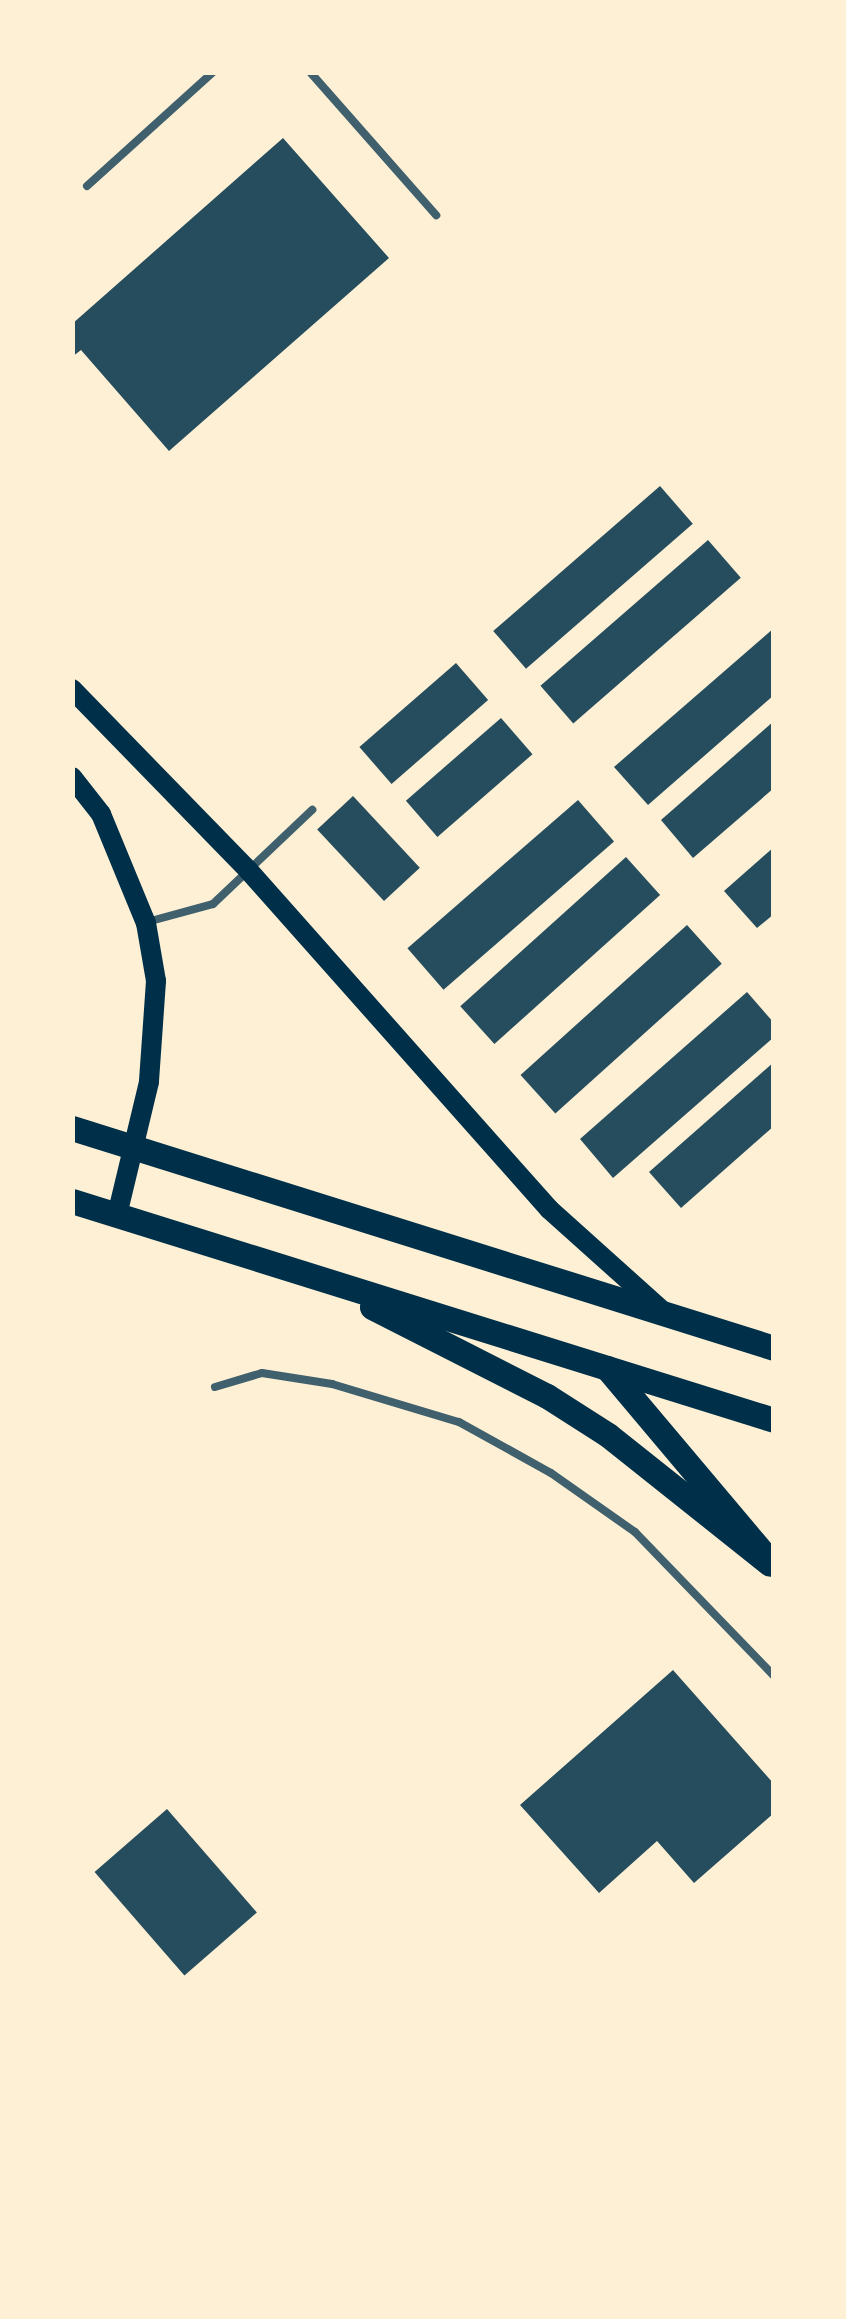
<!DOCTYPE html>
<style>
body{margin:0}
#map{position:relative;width:846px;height:2319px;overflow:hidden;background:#fdf0d5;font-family:"DejaVu Sans",sans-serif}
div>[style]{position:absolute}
.building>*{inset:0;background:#264d5e;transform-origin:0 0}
.service>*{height:8px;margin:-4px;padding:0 4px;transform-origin:4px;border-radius:4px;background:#3f606c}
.secondary>*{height:20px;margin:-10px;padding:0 10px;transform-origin:10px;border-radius:10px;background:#003049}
.primary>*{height:25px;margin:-12.5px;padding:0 12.5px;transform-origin:12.5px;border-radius:12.5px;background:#003049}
span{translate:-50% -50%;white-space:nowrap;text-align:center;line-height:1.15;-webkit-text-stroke:8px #fdf0d5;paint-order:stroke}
.frame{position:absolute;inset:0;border:75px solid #fdf0d5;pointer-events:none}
</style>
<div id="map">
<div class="building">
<i style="clip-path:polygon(283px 138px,389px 258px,169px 451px,81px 350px,72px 357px,72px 324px)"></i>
<i style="left:660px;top:486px;width:50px;height:221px;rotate:49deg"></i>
<i style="left:708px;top:540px;width:50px;height:222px;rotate:49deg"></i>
<i style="clip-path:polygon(774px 628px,774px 695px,648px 805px,614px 767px)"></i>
<i style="left:456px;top:663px;width:49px;height:128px;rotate:49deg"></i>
<i style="left:501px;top:718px;width:48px;height:126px;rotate:49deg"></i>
<i style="clip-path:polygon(774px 721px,774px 788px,693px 858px,661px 820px)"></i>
<i style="left:353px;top:796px;width:98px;height:49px;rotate:47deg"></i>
<i style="left:578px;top:800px;width:55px;height:226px;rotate:49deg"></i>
<i style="clip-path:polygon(774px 847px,774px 914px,757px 928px,724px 891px)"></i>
<i style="left:626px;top:857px;width:51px;height:223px;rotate:48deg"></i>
<i style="left:687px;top:925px;width:52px;height:224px;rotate:48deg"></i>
<i style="clip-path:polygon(747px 992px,774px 1023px,774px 1037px,613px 1178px,580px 1139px)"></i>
<i style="clip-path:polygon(774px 1062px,774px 1126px,681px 1208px,649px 1172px)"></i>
<i style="clip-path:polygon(673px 1670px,774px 1784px,774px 1813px,694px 1883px,657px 1841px,599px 1893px,520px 1805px)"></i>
<i style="left:167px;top:1809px;width:137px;height:96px;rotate:49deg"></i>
</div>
<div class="service">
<i style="left:310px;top:72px;width:191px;rotate:48.6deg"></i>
<i style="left:87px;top:186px;width:170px;rotate:-42.1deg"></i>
<i style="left:147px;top:922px;width:68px;rotate:-15.3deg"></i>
<i style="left:213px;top:904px;width:137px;rotate:-43.5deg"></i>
<i style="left:215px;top:1387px;width:49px;rotate:-16.6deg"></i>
<i style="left:262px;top:1373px;width:71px;rotate:8.9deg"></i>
<i style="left:332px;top:1384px;width:133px;rotate:16.7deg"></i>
<i style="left:459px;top:1422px;width:105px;rotate:29deg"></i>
<i style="left:551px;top:1473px;width:103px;rotate:35.1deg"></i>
<i style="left:635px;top:1532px;width:200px;rotate:46deg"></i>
</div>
<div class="secondary">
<i style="left:72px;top:689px;width:254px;rotate:45.8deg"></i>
<i style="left:249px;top:871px;width:452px;rotate:48.4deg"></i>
<i style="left:549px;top:1209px;width:156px;rotate:41.9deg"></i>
<i style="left:72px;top:777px;width:47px;rotate:51.9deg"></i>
<i style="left:101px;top:814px;width:118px;rotate:67.6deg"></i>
<i style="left:146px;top:923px;width:59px;rotate:80.2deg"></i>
<i style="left:156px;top:981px;width:101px;rotate:94deg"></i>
<i style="left:149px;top:1082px;width:137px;rotate:103.5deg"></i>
</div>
<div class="primary">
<i style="left:72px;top:1128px;width:736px;rotate:17.4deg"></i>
<i style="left:72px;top:1201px;width:735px;rotate:17.33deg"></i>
<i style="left:372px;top:1307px;width:196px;rotate:27deg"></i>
<i style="left:547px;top:1396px;width:72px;rotate:32.6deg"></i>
<i style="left:608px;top:1435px;width:207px;rotate:38.5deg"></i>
<i style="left:607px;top:1368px;width:239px;rotate:49.9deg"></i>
</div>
<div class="frame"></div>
</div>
